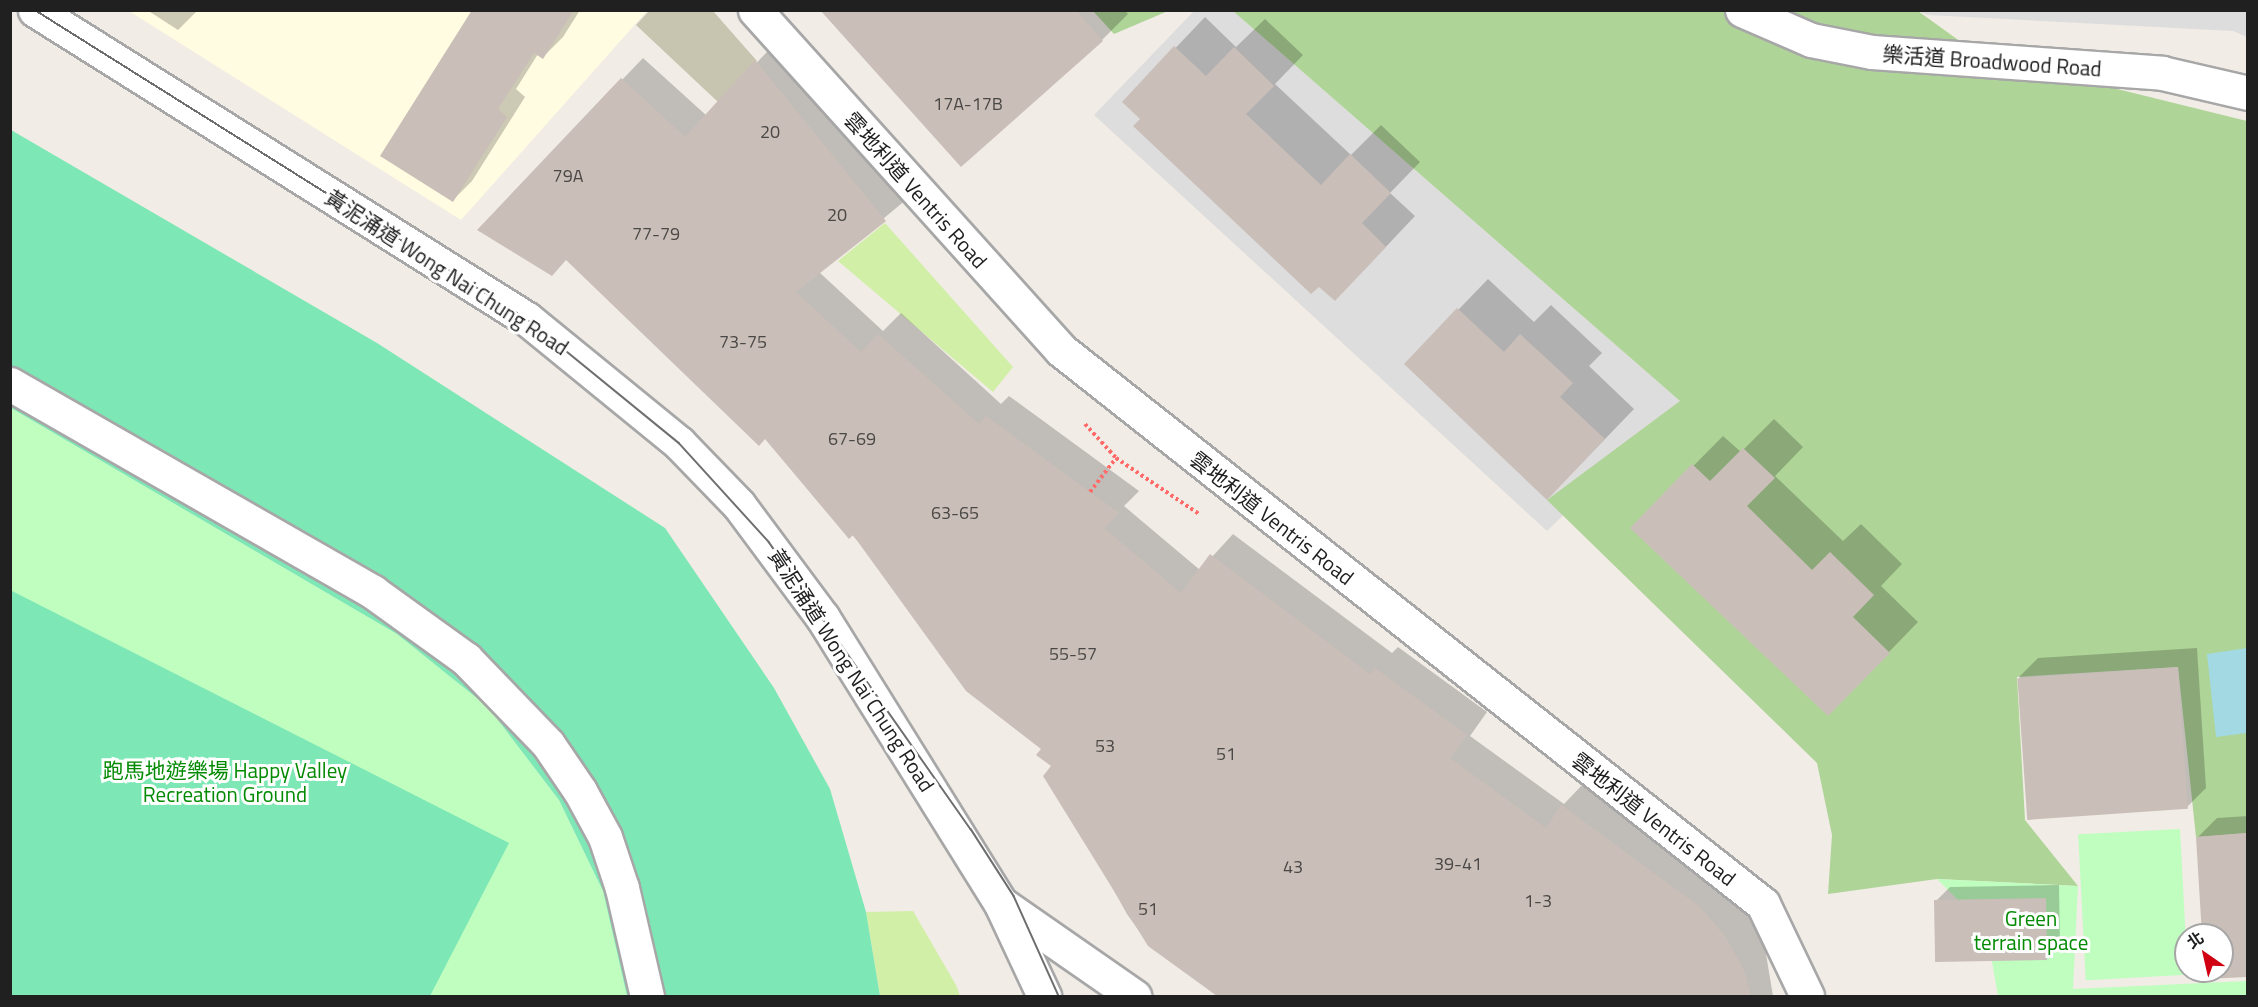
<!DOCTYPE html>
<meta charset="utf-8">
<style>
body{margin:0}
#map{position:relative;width:2258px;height:1007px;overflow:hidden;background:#f1ece5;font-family:"Titillium Web","Noto Sans TC",sans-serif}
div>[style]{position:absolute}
.residential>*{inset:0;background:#dedddd}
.education>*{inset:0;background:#fffce1}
.construction>*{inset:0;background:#c7c5b0}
.grass>*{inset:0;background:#d1efa7}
.forest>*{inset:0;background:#aed497}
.park>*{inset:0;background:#c0fec0;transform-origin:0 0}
.pitch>*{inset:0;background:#7de7b5}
.water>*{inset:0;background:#a2d9e2}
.shadow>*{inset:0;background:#0003}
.building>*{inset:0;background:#cabeb8;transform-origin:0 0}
.path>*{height:4px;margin-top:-2px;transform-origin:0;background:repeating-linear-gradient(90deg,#ff6b69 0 3px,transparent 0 6px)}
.roads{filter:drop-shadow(2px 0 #a7a7a7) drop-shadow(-2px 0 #a7a7a7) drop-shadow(0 2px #a7a7a7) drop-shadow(0 -2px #a7a7a7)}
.minor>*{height:33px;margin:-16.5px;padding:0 16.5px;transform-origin:16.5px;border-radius:16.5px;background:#fff}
.tram>*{height:1.5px;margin:-0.75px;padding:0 0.75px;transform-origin:0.75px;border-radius:0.75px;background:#6e6e6e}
span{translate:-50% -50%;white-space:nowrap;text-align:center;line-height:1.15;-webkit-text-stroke:6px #fff;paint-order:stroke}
.number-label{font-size:18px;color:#4a4846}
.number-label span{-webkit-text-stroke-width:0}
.street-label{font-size:21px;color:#202020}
.park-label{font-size:21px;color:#028a02}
.frame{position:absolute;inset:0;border:12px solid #202020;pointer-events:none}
.north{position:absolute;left:2174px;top:923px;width:60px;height:60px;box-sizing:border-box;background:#fff;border:2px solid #a6a6a6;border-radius:50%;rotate:326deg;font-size:16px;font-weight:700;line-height:24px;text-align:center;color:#202020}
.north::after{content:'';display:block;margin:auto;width:21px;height:27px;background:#d00012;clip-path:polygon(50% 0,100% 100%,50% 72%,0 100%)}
</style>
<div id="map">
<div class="residential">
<i style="clip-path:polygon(1194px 11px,1233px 11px,1680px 401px,1547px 531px,1094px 115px)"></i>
<i style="clip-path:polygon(1918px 11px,2247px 11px,2247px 37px,2233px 31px,1928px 15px)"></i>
</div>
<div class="education">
<i style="clip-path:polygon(129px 11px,647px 11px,461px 220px)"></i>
</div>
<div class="construction">
<i style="clip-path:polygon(649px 11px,713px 11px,757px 61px,718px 102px,636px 25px)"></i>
</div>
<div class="grass">
<i style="clip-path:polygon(885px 223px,1013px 367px,993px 392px,838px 261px)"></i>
<i style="clip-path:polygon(913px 911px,956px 985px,960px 996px,880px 996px,866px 912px)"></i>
</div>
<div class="forest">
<i style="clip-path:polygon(1093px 11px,1168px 11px,1114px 34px)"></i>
<i style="clip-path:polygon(1233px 11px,1918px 11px,1979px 55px,2247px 121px,2247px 833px,2196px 837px,2178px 667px,2017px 677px,2025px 820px,2078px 886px,1937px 879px,1828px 894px,1832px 835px,1817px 763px,1547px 500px,1680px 401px)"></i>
</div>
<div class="park">
<i style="clip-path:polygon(11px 408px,397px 634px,488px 707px,559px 800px,603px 891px,627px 996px,11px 996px)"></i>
<i style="left:2180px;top:829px;width:146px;height:102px;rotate:87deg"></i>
<i style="clip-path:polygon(1937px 879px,2078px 886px,2073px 989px,2247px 981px,2247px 996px,1998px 996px,1986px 928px)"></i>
</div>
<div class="pitch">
<i style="clip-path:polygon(11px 130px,377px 343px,665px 528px,774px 688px,830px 789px,866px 912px,880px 996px,627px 996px,603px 891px,559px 800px,488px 707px,397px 634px,11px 408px)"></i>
<i style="clip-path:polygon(10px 590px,509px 843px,430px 996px,11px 996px)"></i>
</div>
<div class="water">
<i style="clip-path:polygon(2247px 648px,2247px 733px,2216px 737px,2207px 654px)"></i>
</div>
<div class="shadow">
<i style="clip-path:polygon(147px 10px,198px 10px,178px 30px)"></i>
<i style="clip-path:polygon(467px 10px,580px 10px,563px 37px,543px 57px,538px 54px,516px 89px,525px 97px,472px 181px,453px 200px,472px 13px)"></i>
<i style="clip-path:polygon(821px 10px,1125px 10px,1128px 14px,1102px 40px)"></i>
<i style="clip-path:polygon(1205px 17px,1236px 47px,1265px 19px,1303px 55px,1275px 84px,1351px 155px,1381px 125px,1420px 162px,1390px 193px,1415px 216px,1364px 270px,1142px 119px,1124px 102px)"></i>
<i style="clip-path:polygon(778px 40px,907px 199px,819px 272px,883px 331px,901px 313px,1001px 404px,1009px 396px,1139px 491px,1124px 506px,1200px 570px,1233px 534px,1392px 653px,1398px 647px,1487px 712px,1470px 736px,1564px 804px,1583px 784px,1720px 885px,1747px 914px,1765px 948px,1773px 996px,1222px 996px,1149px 945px,1127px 914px,1082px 833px,1043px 749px,765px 437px,567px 259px,479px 230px,643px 58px,707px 116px)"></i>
<i style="clip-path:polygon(1488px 279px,1534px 322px,1551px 305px,1602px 353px,1589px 366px,1634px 409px,1577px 468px,1406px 364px)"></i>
<i style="clip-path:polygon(1774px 419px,1803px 447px,1775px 476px,1843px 541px,1861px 524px,1902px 564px,1881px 586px,1918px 622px,1858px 684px,1632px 528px,1723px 436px,1741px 452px)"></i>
<i style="clip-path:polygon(2197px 648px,2206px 788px,2186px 808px,2019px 677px,2038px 658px)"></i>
<i style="clip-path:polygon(2248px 816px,2248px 975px,2207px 978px,2206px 971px,2222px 971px,2222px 935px,2204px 935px,2198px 837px,2217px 818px)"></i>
<i style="clip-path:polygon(2059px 885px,2060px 945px,2046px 958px,1936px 901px,1950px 887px)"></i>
</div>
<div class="building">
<i style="clip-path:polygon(472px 10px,574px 10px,543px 59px,534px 53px,498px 109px,507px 117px,453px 202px,380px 156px)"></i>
<i style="clip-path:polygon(820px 10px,1076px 10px,1103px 41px,961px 167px)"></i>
<i style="clip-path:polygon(1174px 46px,1206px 76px,1234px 47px,1274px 86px,1246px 114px,1321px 185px,1350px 154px,1391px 193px,1362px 223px,1386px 247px,1335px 301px,1319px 287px,1311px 294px,1133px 126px,1140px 119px,1122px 102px)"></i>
<i style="clip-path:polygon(755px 60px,886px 221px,796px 292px,861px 352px,878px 334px,979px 424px,986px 416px,1119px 513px,1104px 528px,1181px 593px,1210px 554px,1370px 674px,1375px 668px,1467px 735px,1450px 758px,1546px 828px,1561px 805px,1699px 906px,1725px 936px,1744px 970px,1751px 996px,1217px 996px,1148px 946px,1043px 776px,1051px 766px,1036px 755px,1041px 749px,966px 691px,853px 535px,849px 539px,765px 439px,759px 446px,566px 260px,552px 276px,477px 230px,621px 78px,685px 137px)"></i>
<i style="clip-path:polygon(1457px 308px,1504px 352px,1520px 334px,1573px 383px,1560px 397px,1605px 439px,1547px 500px,1404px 364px)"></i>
<i style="clip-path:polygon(1743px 448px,1775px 478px,1747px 506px,1812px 570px,1830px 552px,1874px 595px,1853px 617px,1890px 653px,1828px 716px,1630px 528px,1692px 464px,1710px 481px)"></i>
<i style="left:2178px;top:667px;width:142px;height:161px;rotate:86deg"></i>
<i style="clip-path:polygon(2247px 833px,2247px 977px,2205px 979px,2205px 971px,2222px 971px,2222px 935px,2202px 935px,2196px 837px)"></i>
<i style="left:2046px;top:898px;width:62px;height:112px;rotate:89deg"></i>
</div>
<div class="path">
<i style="left:1085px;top:424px;width:46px;rotate:47.6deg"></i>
<i style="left:1116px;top:458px;width:100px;rotate:34deg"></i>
<i style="left:1090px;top:492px;width:43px;rotate:-52.6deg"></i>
</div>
<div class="roads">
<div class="minor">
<i style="left:35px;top:10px;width:581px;rotate:32.13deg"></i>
<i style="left:527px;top:319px;width:196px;rotate:39.2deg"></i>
<i style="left:679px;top:443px;width:86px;rotate:45.9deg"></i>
<i style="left:739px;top:505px;width:141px;rotate:53.4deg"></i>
<i style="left:823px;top:618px;width:337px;rotate:58.1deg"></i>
<i style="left:1001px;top:904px;width:102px;rotate:64.9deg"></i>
<i style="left:755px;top:10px;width:457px;rotate:48deg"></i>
<i style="left:1061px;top:350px;width:894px;rotate:38.28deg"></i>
<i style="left:1763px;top:904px;width:102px;rotate:64.4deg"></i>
<i style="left:1742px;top:10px;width:75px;rotate:23.5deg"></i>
<i style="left:1811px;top:40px;width:62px;rotate:11.1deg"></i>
<i style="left:1872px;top:52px;width:291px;rotate:4.1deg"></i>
<i style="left:2162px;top:73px;width:88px;rotate:13.1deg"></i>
<i style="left:10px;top:384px;width:418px;rotate:29.8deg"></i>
<i style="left:373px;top:592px;width:115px;rotate:35.8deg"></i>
<i style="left:466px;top:659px;width:118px;rotate:46deg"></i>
<i style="left:548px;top:744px;width:57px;rotate:55.8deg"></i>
<i style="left:580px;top:791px;width:52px;rotate:61.5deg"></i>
<i style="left:605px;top:837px;width:54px;rotate:71.6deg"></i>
<i style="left:622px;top:888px;width:111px;rotate:77deg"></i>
<i style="left:1003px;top:905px;width:160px;rotate:34.8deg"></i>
</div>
</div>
<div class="tram">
<i style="left:35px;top:10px;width:581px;rotate:32.13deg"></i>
<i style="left:527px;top:319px;width:196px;rotate:39.2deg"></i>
<i style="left:679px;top:443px;width:134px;rotate:47.7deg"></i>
<i style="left:769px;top:542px;width:351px;rotate:54.9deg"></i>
<i style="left:971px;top:829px;width:80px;rotate:57.3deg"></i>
<i style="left:1014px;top:896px;width:110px;rotate:65.8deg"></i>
</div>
<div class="number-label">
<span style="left:968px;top:104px">17A-17B</span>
<span style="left:770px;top:132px">20</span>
<span style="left:568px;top:176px">79A</span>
<span style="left:837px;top:215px">20</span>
<span style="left:656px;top:234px">77-79</span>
<span style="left:743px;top:342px">73-75</span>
<span style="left:852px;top:439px">67-69</span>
<span style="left:955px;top:513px">63-65</span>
<span style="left:1073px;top:654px">55-57</span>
<span style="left:1105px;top:746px">53</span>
<span style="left:1226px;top:754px">51</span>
<span style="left:1458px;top:864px">39-41</span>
<span style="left:1293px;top:867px">43</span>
<span style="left:1538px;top:901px">1-3</span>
<span style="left:1148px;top:909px">51</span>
</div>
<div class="street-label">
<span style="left:1992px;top:61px;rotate:4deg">樂活道 Broadwood Road</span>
<span style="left:916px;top:190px;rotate:48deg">雲地利道 Ventris Road</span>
<span style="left:447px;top:272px;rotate:33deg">黃泥涌道 Wong Nai Chung Road</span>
<span style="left:1272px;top:518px;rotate:38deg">雲地利道 Ventris Road</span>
<span style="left:852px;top:670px;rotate:57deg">黃泥涌道 Wong Nai Chung Road</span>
<span style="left:1654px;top:819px;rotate:38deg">雲地利道 Ventris Road</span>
</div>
<div class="park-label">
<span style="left:225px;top:782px">跑馬地遊樂場 Happy Valley<br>Recreation Ground</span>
<span style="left:2031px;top:930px">Green<br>terrain space</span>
</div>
<div class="frame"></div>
<div class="north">北</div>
</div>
